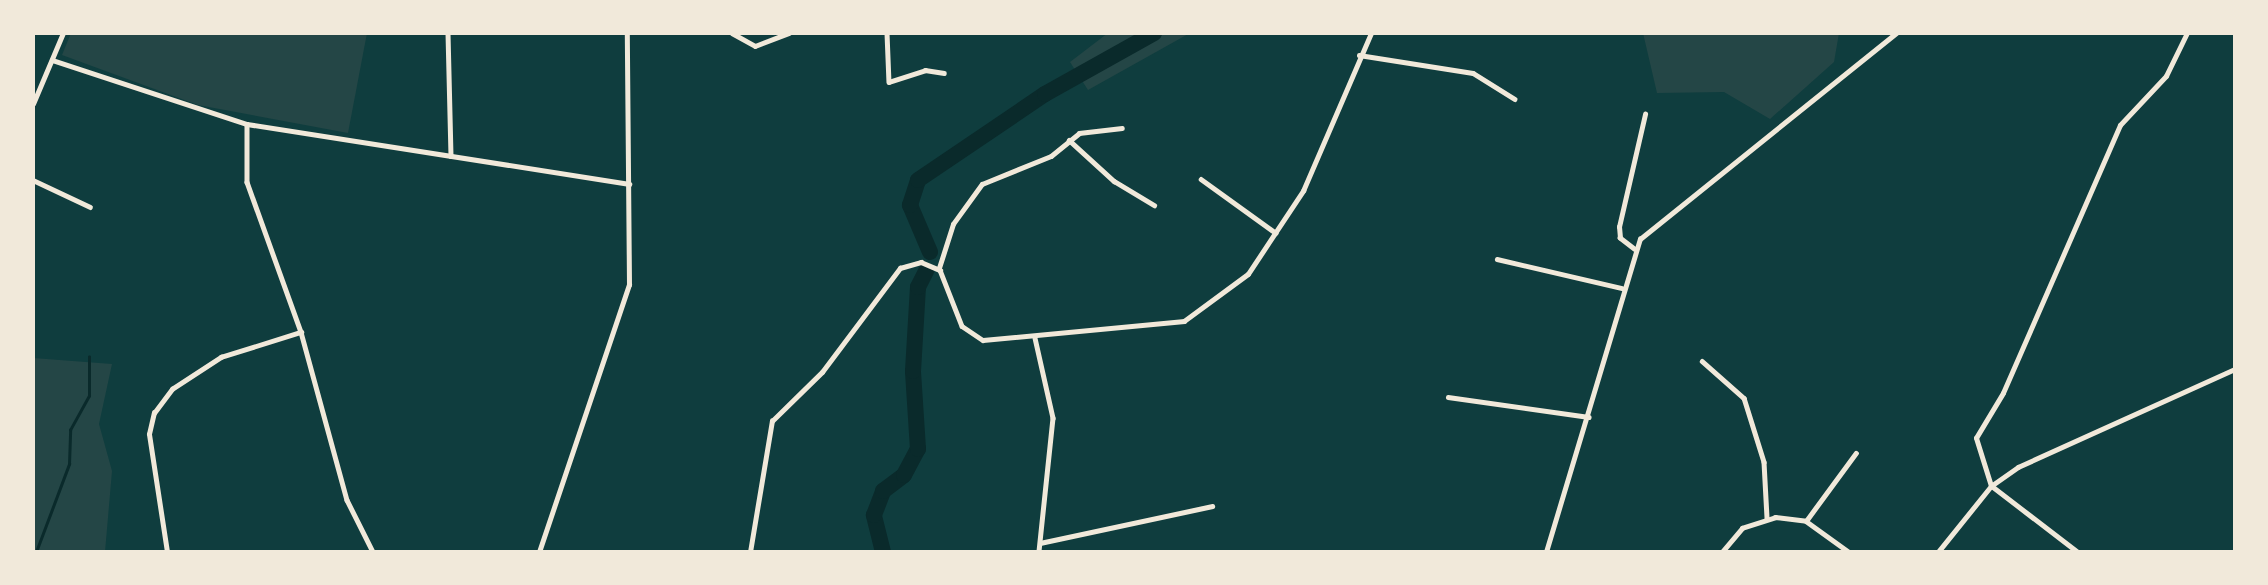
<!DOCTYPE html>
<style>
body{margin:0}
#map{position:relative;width:2268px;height:585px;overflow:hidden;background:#0f3d3e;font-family:"PT Sans",sans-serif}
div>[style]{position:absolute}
.green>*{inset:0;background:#244646}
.stream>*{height:2.5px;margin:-1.25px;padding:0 1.25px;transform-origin:1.25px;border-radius:1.25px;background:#0a2a2b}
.river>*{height:16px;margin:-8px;padding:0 8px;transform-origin:8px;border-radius:8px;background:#0a2a2b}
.minor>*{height:4.5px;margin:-2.25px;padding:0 2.25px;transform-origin:2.25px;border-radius:2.25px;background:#f1e9da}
span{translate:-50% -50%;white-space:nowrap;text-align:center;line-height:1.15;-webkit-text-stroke:5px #f1e9da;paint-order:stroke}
.frame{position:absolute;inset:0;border:35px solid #f1e9da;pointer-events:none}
</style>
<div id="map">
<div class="green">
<i style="clip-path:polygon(71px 33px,367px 33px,348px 133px,198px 105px,62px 55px)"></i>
<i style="clip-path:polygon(1108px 33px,1190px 33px,1088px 90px,1070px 62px)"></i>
<i style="clip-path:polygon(1643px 33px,1839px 33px,1834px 62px,1770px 119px,1724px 92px,1657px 93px)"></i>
<i style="clip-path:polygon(33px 358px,112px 364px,99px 424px,112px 471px,105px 552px,33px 552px)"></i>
</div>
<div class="stream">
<i style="left:36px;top:552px;width:94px;rotate:-69.4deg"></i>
<i style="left:69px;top:464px;width:34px;rotate:-88deg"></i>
<i style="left:70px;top:430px;width:39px;rotate:-61deg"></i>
<i style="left:89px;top:396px;width:39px;rotate:-90deg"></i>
</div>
<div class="river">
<i style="left:930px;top:252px;width:51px;rotate:-113.1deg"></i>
<i style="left:910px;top:205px;width:26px;rotate:-72deg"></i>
<i style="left:918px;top:180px;width:153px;rotate:-34.1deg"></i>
<i style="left:1045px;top:94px;width:125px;rotate:-29.2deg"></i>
<i style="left:883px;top:552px;width:38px;rotate:-104deg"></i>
<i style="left:874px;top:515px;width:26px;rotate:-69deg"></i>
<i style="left:883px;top:491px;width:26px;rotate:-37deg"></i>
<i style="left:904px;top:475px;width:30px;rotate:-62deg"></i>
<i style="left:918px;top:449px;width:78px;rotate:-93.7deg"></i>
<i style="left:913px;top:371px;width:84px;rotate:-86.6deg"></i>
<i style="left:918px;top:287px;width:18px;rotate:-63deg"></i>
</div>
<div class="minor">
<i style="left:448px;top:33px;width:123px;rotate:88.6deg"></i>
<i style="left:732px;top:33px;width:26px;rotate:29deg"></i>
<i style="left:755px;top:46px;width:36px;rotate:-21deg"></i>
<i style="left:887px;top:33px;width:49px;rotate:87.7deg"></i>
<i style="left:889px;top:82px;width:38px;rotate:-18deg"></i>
<i style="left:925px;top:70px;width:19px;rotate:9deg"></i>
<i style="left:1359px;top:55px;width:115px;rotate:9deg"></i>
<i style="left:1473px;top:73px;width:49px;rotate:31.8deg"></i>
<i style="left:52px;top:60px;width:205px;rotate:18.2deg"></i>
<i style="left:247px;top:124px;width:387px;rotate:8.9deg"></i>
<i style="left:33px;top:104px;width:77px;rotate:-67.1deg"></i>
<i style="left:247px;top:124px;width:58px;rotate:90deg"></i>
<i style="left:247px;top:182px;width:159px;rotate:70.2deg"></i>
<i style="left:301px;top:332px;width:174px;rotate:74.7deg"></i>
<i style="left:347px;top:500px;width:58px;rotate:63.4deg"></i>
<i style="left:1069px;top:140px;width:61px;rotate:42.3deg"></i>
<i style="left:1114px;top:181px;width:47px;rotate:31deg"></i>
<i style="left:1201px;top:179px;width:92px;rotate:35.8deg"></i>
<i style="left:33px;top:180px;width:63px;rotate:25.3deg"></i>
<i style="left:1634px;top:249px;width:18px;rotate:-142deg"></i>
<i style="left:1620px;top:238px;width:11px;rotate:-95deg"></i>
<i style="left:1619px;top:227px;width:116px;rotate:-77deg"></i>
<i style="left:1497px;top:259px;width:128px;rotate:13.1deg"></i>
<i style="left:939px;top:268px;width:46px;rotate:-72.3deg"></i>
<i style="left:953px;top:224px;width:49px;rotate:-54.1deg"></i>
<i style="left:982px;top:184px;width:74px;rotate:-22.1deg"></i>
<i style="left:1051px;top:156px;width:36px;rotate:-39deg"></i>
<i style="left:1079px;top:133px;width:43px;rotate:-6.6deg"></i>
<i style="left:1035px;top:338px;width:82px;rotate:77.3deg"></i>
<i style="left:1053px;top:418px;width:135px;rotate:96deg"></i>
<i style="left:1702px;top:361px;width:56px;rotate:41.4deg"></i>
<i style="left:1744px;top:398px;width:67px;rotate:72.6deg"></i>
<i style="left:1764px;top:462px;width:56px;rotate:86.9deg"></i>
<i style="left:1448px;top:397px;width:142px;rotate:8.1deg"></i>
<i style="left:1806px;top:521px;width:84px;rotate:-53.7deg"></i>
<i style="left:1040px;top:543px;width:176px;rotate:-12.1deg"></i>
<i style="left:167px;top:552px;width:119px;rotate:-98.7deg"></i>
<i style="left:149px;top:434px;width:22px;rotate:-77deg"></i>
<i style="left:154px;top:413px;width:30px;rotate:-53deg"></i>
<i style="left:172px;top:389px;width:59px;rotate:-33.1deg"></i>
<i style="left:221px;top:357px;width:84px;rotate:-17.4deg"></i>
<i style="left:539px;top:552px;width:282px;rotate:-71.4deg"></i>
<i style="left:629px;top:285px;width:252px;rotate:-90.5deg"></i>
<i style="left:750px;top:552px;width:133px;rotate:-80.5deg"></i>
<i style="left:772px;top:421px;width:70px;rotate:-44.4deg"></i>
<i style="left:822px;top:372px;width:130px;rotate:-53.1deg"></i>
<i style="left:900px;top:268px;width:22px;rotate:-16deg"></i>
<i style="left:921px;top:262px;width:21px;rotate:23deg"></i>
<i style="left:940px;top:270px;width:60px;rotate:68.6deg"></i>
<i style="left:962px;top:326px;width:25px;rotate:34deg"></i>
<i style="left:983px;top:340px;width:202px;rotate:-5.4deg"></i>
<i style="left:1184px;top:321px;width:79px;rotate:-36.3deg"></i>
<i style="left:1248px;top:274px;width:100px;rotate:-56.5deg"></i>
<i style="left:1303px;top:191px;width:172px;rotate:-66.7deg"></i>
<i style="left:1546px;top:552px;width:327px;rotate:-73.3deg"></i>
<i style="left:1640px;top:239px;width:329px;rotate:-38.8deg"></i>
<i style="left:1722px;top:552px;width:31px;rotate:-50deg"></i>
<i style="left:1742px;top:528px;width:35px;rotate:-18deg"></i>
<i style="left:1775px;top:517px;width:31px;rotate:7deg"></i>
<i style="left:1806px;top:521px;width:53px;rotate:35.8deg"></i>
<i style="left:1938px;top:552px;width:85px;rotate:-51.2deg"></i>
<i style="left:1991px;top:486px;width:33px;rotate:-35deg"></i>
<i style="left:2018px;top:467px;width:238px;rotate:-24.3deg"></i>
<i style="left:2077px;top:552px;width:108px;rotate:-142.5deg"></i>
<i style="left:1991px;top:486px;width:50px;rotate:-107.4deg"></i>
<i style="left:1976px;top:438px;width:52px;rotate:-59deg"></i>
<i style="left:2003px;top:393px;width:292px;rotate:-66.4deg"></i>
<i style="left:2120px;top:125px;width:67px;rotate:-46.8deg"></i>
<i style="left:2166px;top:76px;width:48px;rotate:-64deg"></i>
</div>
<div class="frame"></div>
</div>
